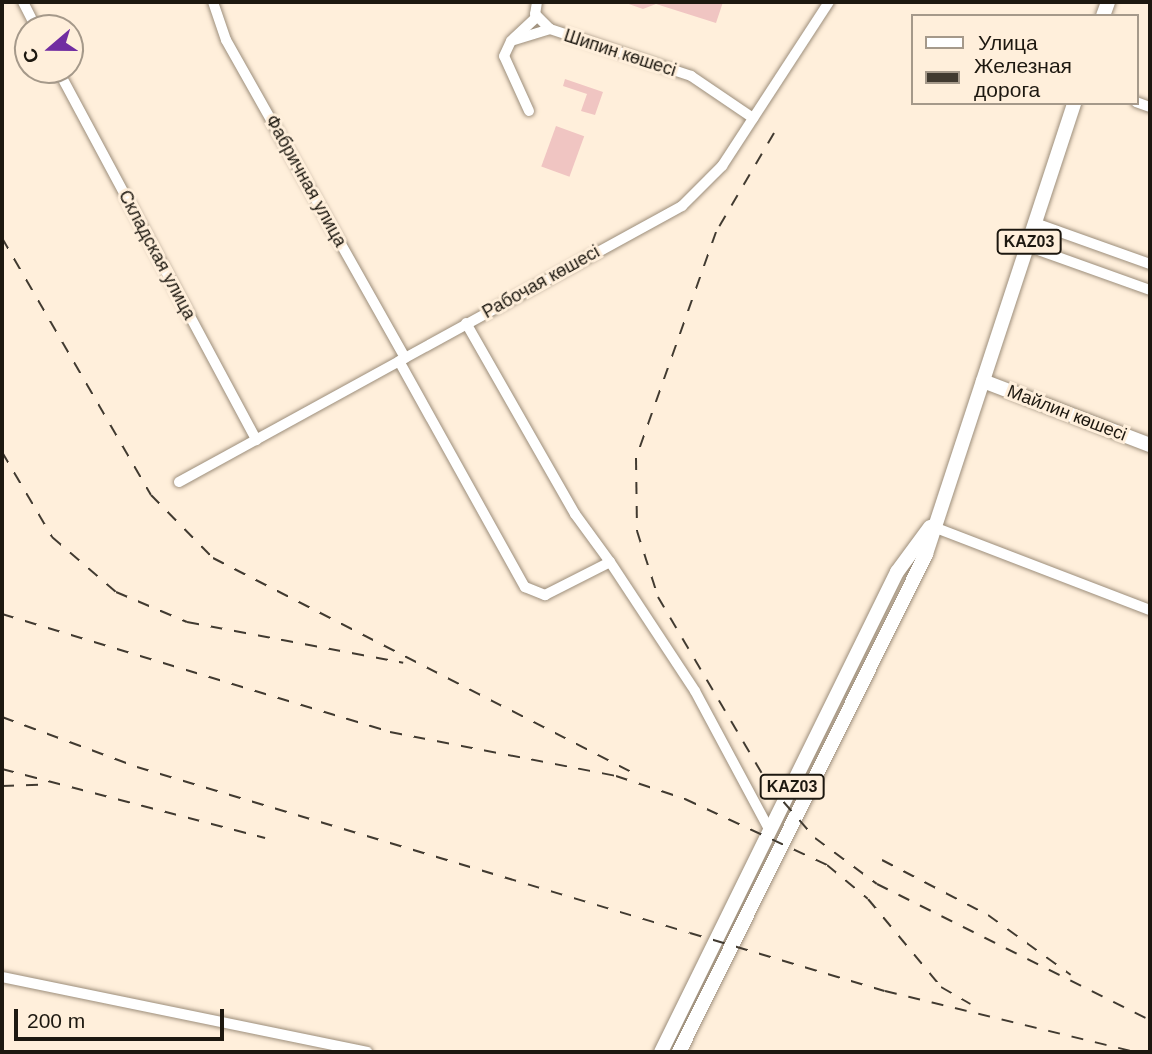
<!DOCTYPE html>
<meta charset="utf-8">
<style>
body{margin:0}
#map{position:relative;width:1152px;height:1054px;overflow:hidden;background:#ffefdb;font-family:Helvetica,sans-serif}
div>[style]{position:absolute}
.green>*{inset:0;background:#f0c5c2;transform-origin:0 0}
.roads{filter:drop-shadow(0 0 2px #9d8e7b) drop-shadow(0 0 2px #9d8e7b)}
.minor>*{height:10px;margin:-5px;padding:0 5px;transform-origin:5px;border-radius:5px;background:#fff}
.major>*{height:14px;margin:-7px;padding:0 7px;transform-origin:7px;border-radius:7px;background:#fff}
.rail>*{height:2px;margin-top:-1px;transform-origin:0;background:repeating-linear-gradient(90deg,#413a30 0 12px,transparent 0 24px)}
span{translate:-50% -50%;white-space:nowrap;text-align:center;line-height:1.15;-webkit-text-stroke:6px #ffefdb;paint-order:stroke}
.shield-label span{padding:2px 5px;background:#ffefdb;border:2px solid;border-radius:5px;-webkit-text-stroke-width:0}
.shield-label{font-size:16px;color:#1d1810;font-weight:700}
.street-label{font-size:18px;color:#1d1810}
.frame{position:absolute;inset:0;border:4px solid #1d1810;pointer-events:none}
.legend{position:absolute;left:911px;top:14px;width:228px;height:91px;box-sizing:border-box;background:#ffefdb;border:2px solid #a5998a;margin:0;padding:9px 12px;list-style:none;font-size:21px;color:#1d1810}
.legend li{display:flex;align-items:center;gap:14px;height:35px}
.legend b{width:35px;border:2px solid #a5998a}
.north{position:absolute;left:14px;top:14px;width:70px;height:70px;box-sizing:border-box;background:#ffefdb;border:2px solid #a5998a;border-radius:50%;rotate:250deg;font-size:19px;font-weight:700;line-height:28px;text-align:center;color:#1d1810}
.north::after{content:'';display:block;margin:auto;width:24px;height:32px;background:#712da1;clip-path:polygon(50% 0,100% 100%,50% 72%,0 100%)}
.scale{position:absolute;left:14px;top:1009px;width:210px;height:32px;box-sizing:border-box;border:4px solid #1d1810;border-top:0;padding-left:9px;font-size:21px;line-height:24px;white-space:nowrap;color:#1d1810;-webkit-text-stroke:5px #ffefdb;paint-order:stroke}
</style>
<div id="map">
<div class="green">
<div style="clip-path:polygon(623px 2px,723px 2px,716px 23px,656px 4px,643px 9px)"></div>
<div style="clip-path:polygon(565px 79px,603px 92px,595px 115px,581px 111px,587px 94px,563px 86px)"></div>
<div style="left:556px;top:126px;width:30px;height:43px;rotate:20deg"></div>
</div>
<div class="roads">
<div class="minor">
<div style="left:23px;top:2px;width:29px;rotate:63deg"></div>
<div style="left:213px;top:2px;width:40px;rotate:71.1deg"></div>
<div style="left:226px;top:40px;width:365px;rotate:60.6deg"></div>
<div style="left:537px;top:2px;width:12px;rotate:99deg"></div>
<div style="left:535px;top:14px;width:21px;rotate:45deg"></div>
<div style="left:550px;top:29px;width:149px;rotate:18.4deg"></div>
<div style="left:691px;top:76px;width:75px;rotate:34.1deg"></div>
<div style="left:513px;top:39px;width:33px;rotate:-43deg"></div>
<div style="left:58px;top:70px;width:420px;rotate:61.8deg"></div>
<div style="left:1136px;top:102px;width:15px;rotate:20deg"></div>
<div style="left:529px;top:111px;width:60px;rotate:-114.4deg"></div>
<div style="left:504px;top:56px;width:17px;rotate:-65deg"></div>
<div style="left:511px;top:41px;width:41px;rotate:-17.1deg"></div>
<div style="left:1035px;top:223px;width:122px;rotate:19.6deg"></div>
<div style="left:1027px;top:246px;width:131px;rotate:19.7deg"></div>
<div style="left:466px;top:323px;width:220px;rotate:60.3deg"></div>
<div style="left:575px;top:514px;width:59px;rotate:53.9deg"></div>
<div style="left:399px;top:361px;width:259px;rotate:60.9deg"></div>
<div style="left:525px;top:587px;width:22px;rotate:22deg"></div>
<div style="left:545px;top:595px;width:73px;rotate:-26.9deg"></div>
<div style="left:610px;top:562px;width:154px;rotate:56.6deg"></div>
<div style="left:695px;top:691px;width:159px;rotate:61.8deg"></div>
<div style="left:179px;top:482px;width:574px;rotate:-28.75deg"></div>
<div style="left:682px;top:206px;width:57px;rotate:-45deg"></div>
<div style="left:722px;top:166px;width:196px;rotate:-56.9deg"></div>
<div style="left:931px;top:526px;width:235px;rotate:21deg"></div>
<div style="left:2px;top:977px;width:373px;rotate:11.6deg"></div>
</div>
<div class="major">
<div style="left:1103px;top:16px;width:15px;rotate:-70deg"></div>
<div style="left:983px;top:381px;width:179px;rotate:21deg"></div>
<div style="left:661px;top:1052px;width:535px;rotate:-63.82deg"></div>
<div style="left:897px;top:572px;width:56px;rotate:-53.7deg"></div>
<div style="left:679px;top:1052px;width:556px;rotate:-63.62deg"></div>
<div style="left:926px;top:554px;width:475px;rotate:-71.8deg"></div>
</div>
</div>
<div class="rail">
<div style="left:774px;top:133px;width:115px;rotate:120.4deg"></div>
<div style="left:716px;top:232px;width:240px;rotate:109.5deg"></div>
<div style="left:636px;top:458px;width:73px;rotate:89.2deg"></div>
<div style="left:637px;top:531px;width:69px;rotate:72.3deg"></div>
<div style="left:658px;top:597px;width:217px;rotate:59.5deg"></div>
<div style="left:768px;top:784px;width:72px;rotate:49deg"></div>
<div style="left:815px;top:838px;width:77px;rotate:36.6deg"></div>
<div style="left:877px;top:884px;width:305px;rotate:26.5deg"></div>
<div style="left:2px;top:238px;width:297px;rotate:59.9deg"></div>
<div style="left:151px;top:495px;width:88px;rotate:45.5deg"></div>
<div style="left:213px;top:558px;width:474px;rotate:27.1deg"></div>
<div style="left:2px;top:452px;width:99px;rotate:59.5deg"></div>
<div style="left:52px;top:537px;width:84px;rotate:40.7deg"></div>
<div style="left:116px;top:592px;width:77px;rotate:22.9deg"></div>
<div style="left:187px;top:622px;width:220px;rotate:10.7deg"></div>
<div style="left:2px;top:614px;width:406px;rotate:16.9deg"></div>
<div style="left:390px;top:732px;width:230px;rotate:11deg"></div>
<div style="left:616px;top:776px;width:73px;rotate:18.4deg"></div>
<div style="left:685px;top:799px;width:157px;rotate:24.9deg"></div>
<div style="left:827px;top:865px;width:53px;rotate:39.7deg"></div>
<div style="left:868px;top:899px;width:114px;rotate:50.3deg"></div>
<div style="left:941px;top:987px;width:34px;rotate:30deg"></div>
<div style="left:2px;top:717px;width:144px;rotate:20.3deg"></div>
<div style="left:137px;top:767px;width:577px;rotate:16.71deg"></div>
<div style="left:690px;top:933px;width:203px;rotate:16.6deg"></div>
<div style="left:885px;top:991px;width:257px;rotate:13.7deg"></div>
<div style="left:2px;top:769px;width:272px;rotate:14.7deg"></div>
<div style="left:2px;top:786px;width:37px;rotate:-2deg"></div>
<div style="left:882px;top:860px;width:119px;rotate:27.4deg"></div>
<div style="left:988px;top:915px;width:102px;rotate:35.9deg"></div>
</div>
<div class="shield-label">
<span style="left:1029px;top:242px">KАZ03</span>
<span style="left:792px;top:787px">KАZ03</span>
</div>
<div class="street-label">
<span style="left:620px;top:53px;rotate:18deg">Шипин көшесі</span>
<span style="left:306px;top:181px;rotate:61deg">Фабричная улица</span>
<span style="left:157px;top:255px;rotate:62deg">Складская улица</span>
<span style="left:541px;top:282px;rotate:-29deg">Рабочая көшесі</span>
<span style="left:1067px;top:413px;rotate:21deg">Майлин көшесі</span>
</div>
<div class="frame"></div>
<ul class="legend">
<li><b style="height:9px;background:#fff"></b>Улица</li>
<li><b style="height:9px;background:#413a30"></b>Железная дорога</li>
</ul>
<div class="north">С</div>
<div class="scale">200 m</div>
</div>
